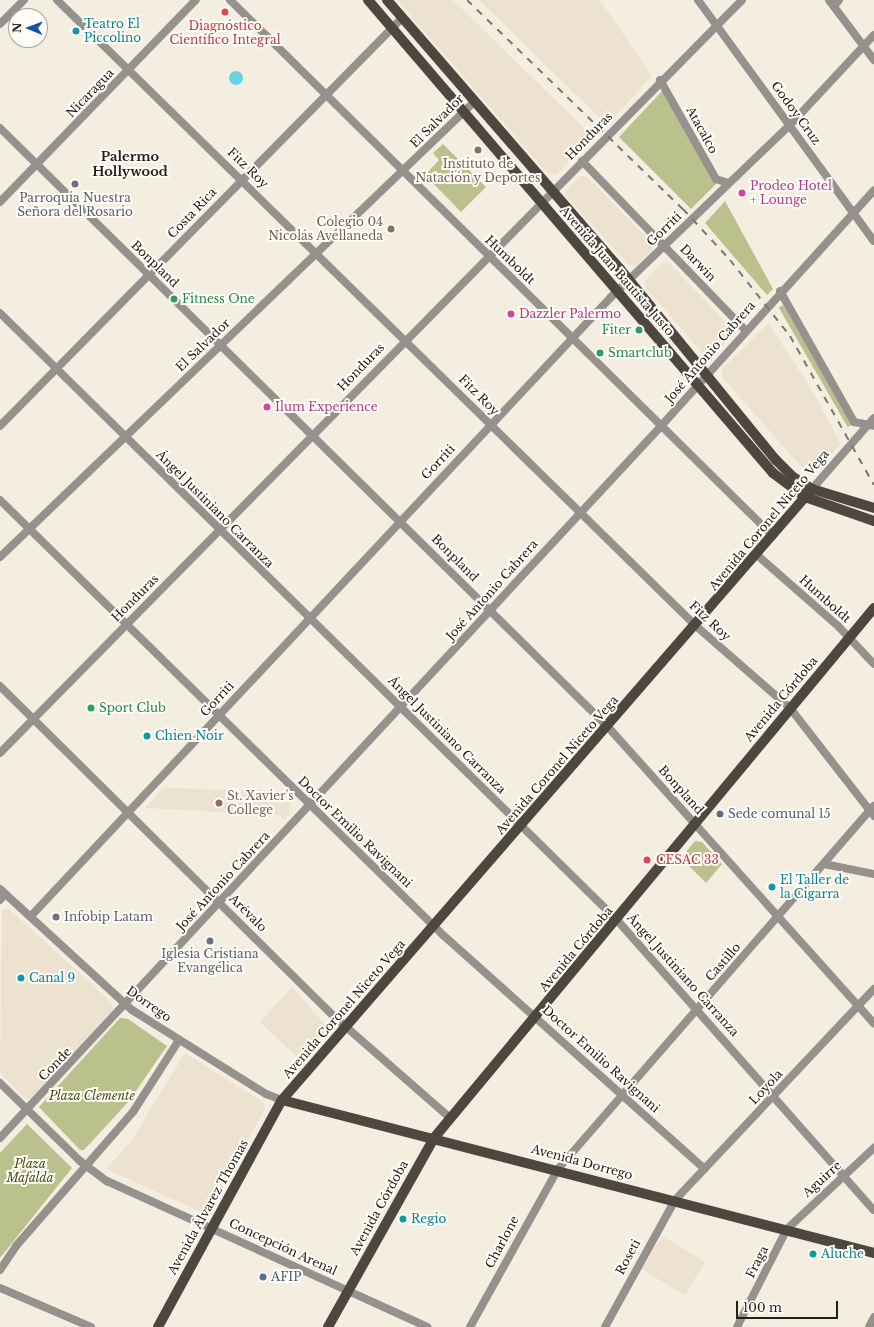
<!DOCTYPE html>
<meta charset="utf-8">
<style>
body{margin:0}
#map{position:relative;width:874px;height:1327px;overflow:hidden;background:#f4eee1;font-family:"Libre Baskerville",serif}
div>[style]{position:absolute}
.built>*{inset:0;background:#ede2cf;transform-origin:0 0}
.green>*{inset:0;background:#bac18d;transform-origin:0 0}
.water>*{inset:0;background:#65d3e2}
.round{border-radius:50%}
.minor>*{height:8px;margin:-4px;padding:0 4px;transform-origin:4px;border-radius:4px;background:#95918d}
.major>*{height:10px;margin:-5px;padding:0 5px;transform-origin:5px;border-radius:5px;background:#4d473f}
.rail>*{height:2px;margin-top:-1px;transform-origin:0;background:repeating-linear-gradient(90deg,#7b776f 0 7px,transparent 0 14px)}
.dots>*{width:11px;height:11px;translate:-50% -50%;box-sizing:border-box;border:2px solid #fefcf6;border-radius:50%}
span{translate:-50% -50%;white-space:nowrap;text-align:center;line-height:1.15;-webkit-text-stroke:4px #fefcf6;paint-order:stroke}
.culture-label{font-size:12px;color:#0d838f}
.left{translate:0 -50%;text-align:left}
.health-label{font-size:12px;color:#be3a42}
.street-label{font-size:12px;color:#23201c}
.education-label{font-size:12px;color:#785e54}
.right{translate:-100% -50%;text-align:right}
.hotel-label{font-size:12px;color:#b23c85}
.worship-label{font-size:12px;color:#5b616d}
.leisure-label{font-size:12px;color:#27864d}
.service-label{font-size:12px;color:#4e5e75}
.park-label{font-size:12px;color:#484d12;font-style:italic}
.neighbourhood-label{font-size:13px;color:#23201c;font-weight:700}
.north{position:absolute;left:8px;top:8px;width:40px;height:40px;box-sizing:border-box;background:#fefcf6;border:1px solid #a6a49f;border-radius:50%;rotate:271deg;font-size:11px;font-weight:700;line-height:16px;text-align:center;color:#23201c}
.north::after{content:'';display:block;margin:auto;width:14px;height:18px;background:#0c55a5;clip-path:polygon(50% 0,100% 100%,50% 72%,0 100%)}
.scale{position:absolute;left:736px;top:1301px;width:102px;height:18px;box-sizing:border-box;border:2px solid #23201c;border-top:0;padding-left:5px;font-size:12px;line-height:14px;white-space:nowrap;color:#23201c;-webkit-text-stroke:3px #fefcf6;paint-order:stroke}
</style>
<div id="map">
<div class="built">
<div style="clip-path:polygon(397px 0,453px 0,593px 137px,556px 175px,548px 174px)"></div>
<div style="clip-path:polygon(479px 0,600px 0,652px 76px,607px 125px)"></div>
<div style="clip-path:polygon(579px 176px,586px 176px,652px 243px,653px 250px,636px 266px,629px 265px,564px 194px)"></div>
<div style="clip-path:polygon(662px 263px,669px 263px,732px 329px,732px 336px,712px 356px,705px 356px,645px 287px,645px 281px)"></div>
<div style="clip-path:polygon(768px 323px,812px 390px,841px 444px,813px 473px,805px 471px,722px 377px,722px 369px)"></div>
<div style="clip-path:polygon(163px 788px,283px 791px,290px 798px,289px 815px,284px 820px,280px 815px,145px 808px)"></div>
<div style="clip-path:polygon(2px 909px,9px 909px,112px 1003px,113px 1009px,30px 1099px,25px 1099px,0 1072px)"></div>
<div style="clip-path:polygon(292px 987px,328px 1028px,300px 1060px,260px 1022px)"></div>
<div style="clip-path:polygon(185px 1053px,263px 1102px,265px 1109px,208px 1212px,203px 1213px,106px 1169px,131px 1141px)"></div>
<div style="left:662px;top:1236px;width:50px;height:39px;rotate:31deg"></div>
</div>
<div class="green">
<div style="clip-path:polygon(662px 91px,716px 184px,691px 209px,619px 137px)"></div>
<div style="clip-path:polygon(443px 144px,486px 187px,461px 212px,425px 175px,439px 160px,433px 153px)"></div>
<div style="clip-path:polygon(725px 201px,773px 289px,767px 295px,705px 223px)"></div>
<div style="left:783px;top:305px;width:138px;height:5px;rotate:60deg"></div>
<div style="clip-path:polygon(695px 841px,702px 842px,722px 864px,706px 883px,681px 858px)"></div>
<div style="clip-path:polygon(120px 1018px,128px 1019px,167px 1046px,129px 1101px,84px 1150px,80px 1150px,39px 1107px)"></div>
<div style="clip-path:polygon(27px 1124px,72px 1168px,0 1258px,0 1153px)"></div>
</div>
<div class="water">
<div class="round" style="left:229px;top:71px;width:14px;height:14px"></div>
</div>
<div class="minor">
<div style="left:57px;top:0;width:895px;rotate:44.41deg"></div>
<div style="left:696px;top:626px;width:125px;rotate:41.1deg"></div>
<div style="left:790px;top:708px;width:137px;rotate:52.1deg"></div>
<div style="left:230px;top:0;width:763px;rotate:44.63deg"></div>
<div style="left:698px;top:0;width:298px;rotate:53.9deg"></div>
<div style="left:829px;top:0;width:75px;rotate:53.1deg"></div>
<div style="left:834px;top:6px;width:8px;rotate:-50deg"></div>
<div style="left:0;top:24px;width:34px;rotate:-45deg"></div>
<div style="left:660px;top:80px;width:114px;rotate:60.5deg"></div>
<div style="left:716px;top:179px;width:13px;rotate:18deg"></div>
<div style="left:0;top:128px;width:854px;rotate:44.57deg"></div>
<div style="left:608px;top:727px;width:398px;rotate:48.1deg"></div>
<div style="left:582px;top:161px;width:235px;rotate:46deg"></div>
<div style="left:0;top:202px;width:281px;rotate:-45.9deg"></div>
<div style="left:780px;top:291px;width:150px;rotate:60.5deg"></div>
<div style="left:854px;top:422px;width:20px;rotate:11deg"></div>
<div style="left:0;top:313px;width:866px;rotate:44.53deg"></div>
<div style="left:617px;top:920px;width:387px;rotate:48.5deg"></div>
<div style="left:0;top:426px;width:573px;rotate:-45.42deg"></div>
<div style="left:812px;top:489px;width:94px;rotate:-48.9deg"></div>
<div style="left:0;top:500px;width:621px;rotate:44.48deg"></div>
<div style="left:443px;top:935px;width:351px;rotate:41.8deg"></div>
<div style="left:757px;top:555px;width:108px;rotate:41.2deg"></div>
<div style="left:838px;top:626px;width:52px;rotate:46.5deg"></div>
<div style="left:0;top:557px;width:658px;rotate:-43.83deg"></div>
<div style="left:0;top:686px;width:474px;rotate:44.7deg"></div>
<div style="left:337px;top:1019px;width:150px;rotate:41.2deg"></div>
<div style="left:0;top:753px;width:1057px;rotate:-45.42deg"></div>
<div style="left:824px;top:864px;width:51px;rotate:11.3deg"></div>
<div style="left:0;top:889px;width:179px;rotate:42.5deg"></div>
<div style="left:132px;top:1010px;width:158px;rotate:32.1deg"></div>
<div style="left:266px;top:1094px;width:17px;rotate:21deg"></div>
<div style="left:0;top:900px;width:8px;rotate:-50deg"></div>
<div style="left:31px;top:916px;width:848px;rotate:-46.86deg"></div>
<div style="left:611px;top:297px;width:248px;rotate:-43.9deg"></div>
<div style="left:790px;top:125px;width:123px;rotate:-47deg"></div>
<div style="left:0;top:1083px;width:112px;rotate:44.3deg"></div>
<div style="left:80px;top:1161px;width:34px;rotate:37deg"></div>
<div style="left:107px;top:1181px;width:352px;rotate:24.5deg"></div>
<div style="left:0;top:1138px;width:973px;rotate:-47.12deg"></div>
<div style="left:662px;top:425px;width:316px;rotate:-47.9deg"></div>
<div style="left:0;top:1270px;width:29px;rotate:-56deg"></div>
<div style="left:16px;top:1246px;width:178px;rotate:-48.9deg"></div>
<div style="left:133px;top:1112px;width:85px;rotate:-57.4deg"></div>
<div style="left:0;top:1288px;width:99px;rotate:23.2deg"></div>
<div style="left:470px;top:1327px;width:181px;rotate:-60.9deg"></div>
<div style="left:558px;top:1169px;width:481px;rotate:-49deg"></div>
<div style="left:605px;top:1327px;width:145px;rotate:-61.1deg"></div>
<div style="left:675px;top:1200px;width:290px;rotate:-46.7deg"></div>
<div style="left:737px;top:1327px;width:110px;rotate:-63deg"></div>
<div style="left:787px;top:1229px;width:119px;rotate:-43deg"></div>
<div style="left:869px;top:1327px;width:11px;rotate:-63deg"></div>
</div>
<div class="major">
<div style="left:368px;top:0;width:623px;rotate:49.43deg"></div>
<div style="left:773px;top:473px;width:40px;rotate:37deg"></div>
<div style="left:805px;top:497px;width:73px;rotate:19.2deg"></div>
<div style="left:387px;top:0;width:356px;rotate:49.1deg"></div>
<div style="left:620px;top:269px;width:247px;rotate:50.8deg"></div>
<div style="left:776px;top:460px;width:24px;rotate:45deg"></div>
<div style="left:793px;top:477px;width:22px;rotate:32deg"></div>
<div style="left:812px;top:489px;width:65px;rotate:17deg"></div>
<div style="left:282px;top:1100px;width:611px;rotate:14.49deg"></div>
<div style="left:158px;top:1327px;width:259px;rotate:-61.4deg"></div>
<div style="left:282px;top:1100px;width:809px;rotate:-49.06deg"></div>
<div style="left:328px;top:1327px;width:217px;rotate:-60.7deg"></div>
<div style="left:434px;top:1138px;width:689px;rotate:-50.3deg"></div>
</div>
<div class="rail">
<div style="left:467px;top:0;width:301px;rotate:44.1deg"></div>
<div style="left:683px;top:209px;width:69px;rotate:47.3deg"></div>
<div style="left:730px;top:260px;width:97px;rotate:51.7deg"></div>
<div style="left:790px;top:336px;width:171px;rotate:60.6deg"></div>
</div>
<div class="dots">
<div style="left:225px;top:12px;background:#e0444e"></div>
<div style="left:76px;top:31px;background:#0f9aa8"></div>
<div style="left:478px;top:150px;background:#8d6e63"></div>
<div style="left:75px;top:184px;background:#6b7280"></div>
<div style="left:742px;top:193px;background:#d1479c"></div>
<div style="left:391px;top:229px;background:#8d6e63"></div>
<div style="left:174px;top:299px;background:#2e9e5b"></div>
<div style="left:511px;top:314px;background:#d1479c"></div>
<div style="left:639px;top:330px;background:#2e9e5b"></div>
<div style="left:600px;top:353px;background:#2e9e5b"></div>
<div style="left:267px;top:407px;background:#d1479c"></div>
<div style="left:91px;top:708px;background:#2e9e5b"></div>
<div style="left:147px;top:736px;background:#0f9aa8"></div>
<div style="left:219px;top:803px;background:#8d6e63"></div>
<div style="left:720px;top:814px;background:#5c6f8a"></div>
<div style="left:647px;top:860px;background:#e0444e"></div>
<div style="left:772px;top:887px;background:#0f9aa8"></div>
<div style="left:56px;top:917px;background:#6b7280"></div>
<div style="left:210px;top:941px;background:#6b7280"></div>
<div style="left:21px;top:978px;background:#0f9aa8"></div>
<div style="left:403px;top:1219px;background:#0f9aa8"></div>
<div style="left:813px;top:1254px;background:#0f9aa8"></div>
<div style="left:263px;top:1277px;background:#5c6f8a"></div>
</div>
<div class="culture-label">
<span class="left" style="left:84px;top:31px">Teatro El<br>Piccolino</span>
<span class="left" style="left:155px;top:736px">Chien Noir</span>
<span class="left" style="left:780px;top:887px">El Taller de<br>la Cigarra</span>
<span class="left" style="left:29px;top:978px">Canal 9</span>
<span class="left" style="left:411px;top:1219px">Regio</span>
<span class="left" style="left:821px;top:1254px">Aluche</span>
</div>
<div class="health-label">
<span style="left:225px;top:33px">Diagnóstico<br>Científico Integral</span>
<span class="left" style="left:656px;top:860px">CESAC 33</span>
</div>
<div class="street-label">
<span style="left:90px;top:93px;rotate:-46deg">Nicaragua</span>
<span style="left:796px;top:113px;rotate:54deg">Godoy Cruz</span>
<span style="left:437px;top:121px;rotate:-45deg">El Salvador</span>
<span style="left:702px;top:130px;rotate:61deg">Atacalco</span>
<span style="left:589px;top:136px;rotate:-46deg">Honduras</span>
<span style="left:248px;top:168px;rotate:44deg">Fitz Roy</span>
<span style="left:192px;top:213px;rotate:-46deg">Costa Rica</span>
<span style="left:664px;top:229px;rotate:-44deg">Gorriti</span>
<span style="left:510px;top:260px;rotate:44deg">Humboldt</span>
<span style="left:698px;top:263px;rotate:46deg">Darwin</span>
<span style="left:155px;top:264px;rotate:44deg">Bonpland</span>
<span style="left:617px;top:271px;rotate:49deg">Avenida Juan Bautista Justo</span>
<span style="left:203px;top:345px;rotate:-44deg">El Salvador</span>
<span style="left:710px;top:352px;rotate:-49deg">José Antonio Cabrera</span>
<span style="left:361px;top:367px;rotate:-46deg">Honduras</span>
<span style="left:479px;top:395px;rotate:45deg">Fitz Roy</span>
<span style="left:438px;top:462px;rotate:-47deg">Gorriti</span>
<span style="left:215px;top:509px;rotate:45deg">Ángel Justiniano Carranza</span>
<span style="left:769px;top:520px;rotate:-50deg">Avenida Coronel Niceto Vega</span>
<span style="left:455px;top:558px;rotate:45deg">Bonpland</span>
<span style="left:492px;top:590px;rotate:-48deg">José Antonio Cabrera</span>
<span style="left:135px;top:598px;rotate:-45deg">Honduras</span>
<span style="left:825px;top:599px;rotate:42deg">Humboldt</span>
<span style="left:710px;top:621px;rotate:43deg">Fitz Roy</span>
<span style="left:217px;top:699px;rotate:-47deg">Gorriti</span>
<span style="left:781px;top:699px;rotate:-50deg">Avenida Córdoba</span>
<span style="left:447px;top:735px;rotate:45deg">Ángel Justiniano Carranza</span>
<span style="left:557px;top:765px;rotate:-49deg">Avenida Coronel Niceto Vega</span>
<span style="left:681px;top:790px;rotate:48deg">Bonpland</span>
<span style="left:355px;top:832px;rotate:44deg">Doctor Emilio Ravignani</span>
<span style="left:223px;top:881px;rotate:-47deg">José Antonio Cabrera</span>
<span style="left:248px;top:913px;rotate:45deg">Arévalo</span>
<span style="left:576px;top:949px;rotate:-50deg">Avenida Córdoba</span>
<span style="left:723px;top:962px;rotate:-49deg">Castillo</span>
<span style="left:683px;top:975px;rotate:48deg">Ángel Justiniano Carranza</span>
<span style="left:149px;top:1004px;rotate:35deg">Dorrego</span>
<span style="left:344px;top:1009px;rotate:-49deg">Avenida Coronel Niceto Vega</span>
<span style="left:601px;top:1059px;rotate:42deg">Doctor Emilio Ravignani</span>
<span style="left:55px;top:1064px;rotate:-46deg">Conde</span>
<span style="left:766px;top:1087px;rotate:-47deg">Loyola</span>
<span style="left:582px;top:1162px;rotate:15deg">Avenida Dorrego</span>
<span style="left:822px;top:1179px;rotate:-42deg">Aguirre</span>
<span style="left:208px;top:1207px;rotate:-61deg">Avenida Álvarez Thomas</span>
<span style="left:379px;top:1208px;rotate:-61deg">Avenida Córdoba</span>
<span style="left:502px;top:1242px;rotate:-62deg">Charlone</span>
<span style="left:283px;top:1247px;rotate:25deg">Concepción Arenal</span>
<span style="left:628px;top:1257px;rotate:-62deg">Roseti</span>
<span style="left:757px;top:1262px;rotate:-63deg">Fraga</span>
</div>
<div class="education-label">
<span style="left:478px;top:171px">Instituto de<br>Natación y Deportes</span>
<span class="right" style="left:383px;top:229px">Colegio 04<br>Nicolás Avellaneda</span>
<span class="left" style="left:227px;top:803px">St. Xavier's<br>College</span>
</div>
<div class="hotel-label">
<span class="left" style="left:750px;top:193px">Prodeo Hotel<br>+ Lounge</span>
<span class="left" style="left:519px;top:314px">Dazzler Palermo</span>
<span class="left" style="left:275px;top:407px">Ilum Experience</span>
</div>
<div class="worship-label">
<span style="left:75px;top:205px">Parroquia Nuestra<br>Señora del Rosario</span>
<span class="left" style="left:64px;top:917px">Infobip Latam</span>
<span style="left:210px;top:961px">Iglesia Cristiana<br>Evangélica</span>
</div>
<div class="leisure-label">
<span class="left" style="left:182px;top:299px">Fitness One</span>
<span class="right" style="left:631px;top:330px">Fiter</span>
<span class="left" style="left:608px;top:353px">Smartclub</span>
<span class="left" style="left:99px;top:708px">Sport Club</span>
</div>
<div class="service-label">
<span class="left" style="left:728px;top:814px">Sede comunal 15</span>
<span class="left" style="left:271px;top:1277px">AFIP</span>
</div>
<div class="park-label">
<span style="left:92px;top:1096px">Plaza Clemente</span>
<span style="left:30px;top:1171px">Plaza<br>Mafalda</span>
</div>
<div class="neighbourhood-label">
<span style="left:130px;top:165px">Palermo<br>Hollywood</span>
</div>
<div class="north">N</div>
<div class="scale">100 m</div>
</div>
